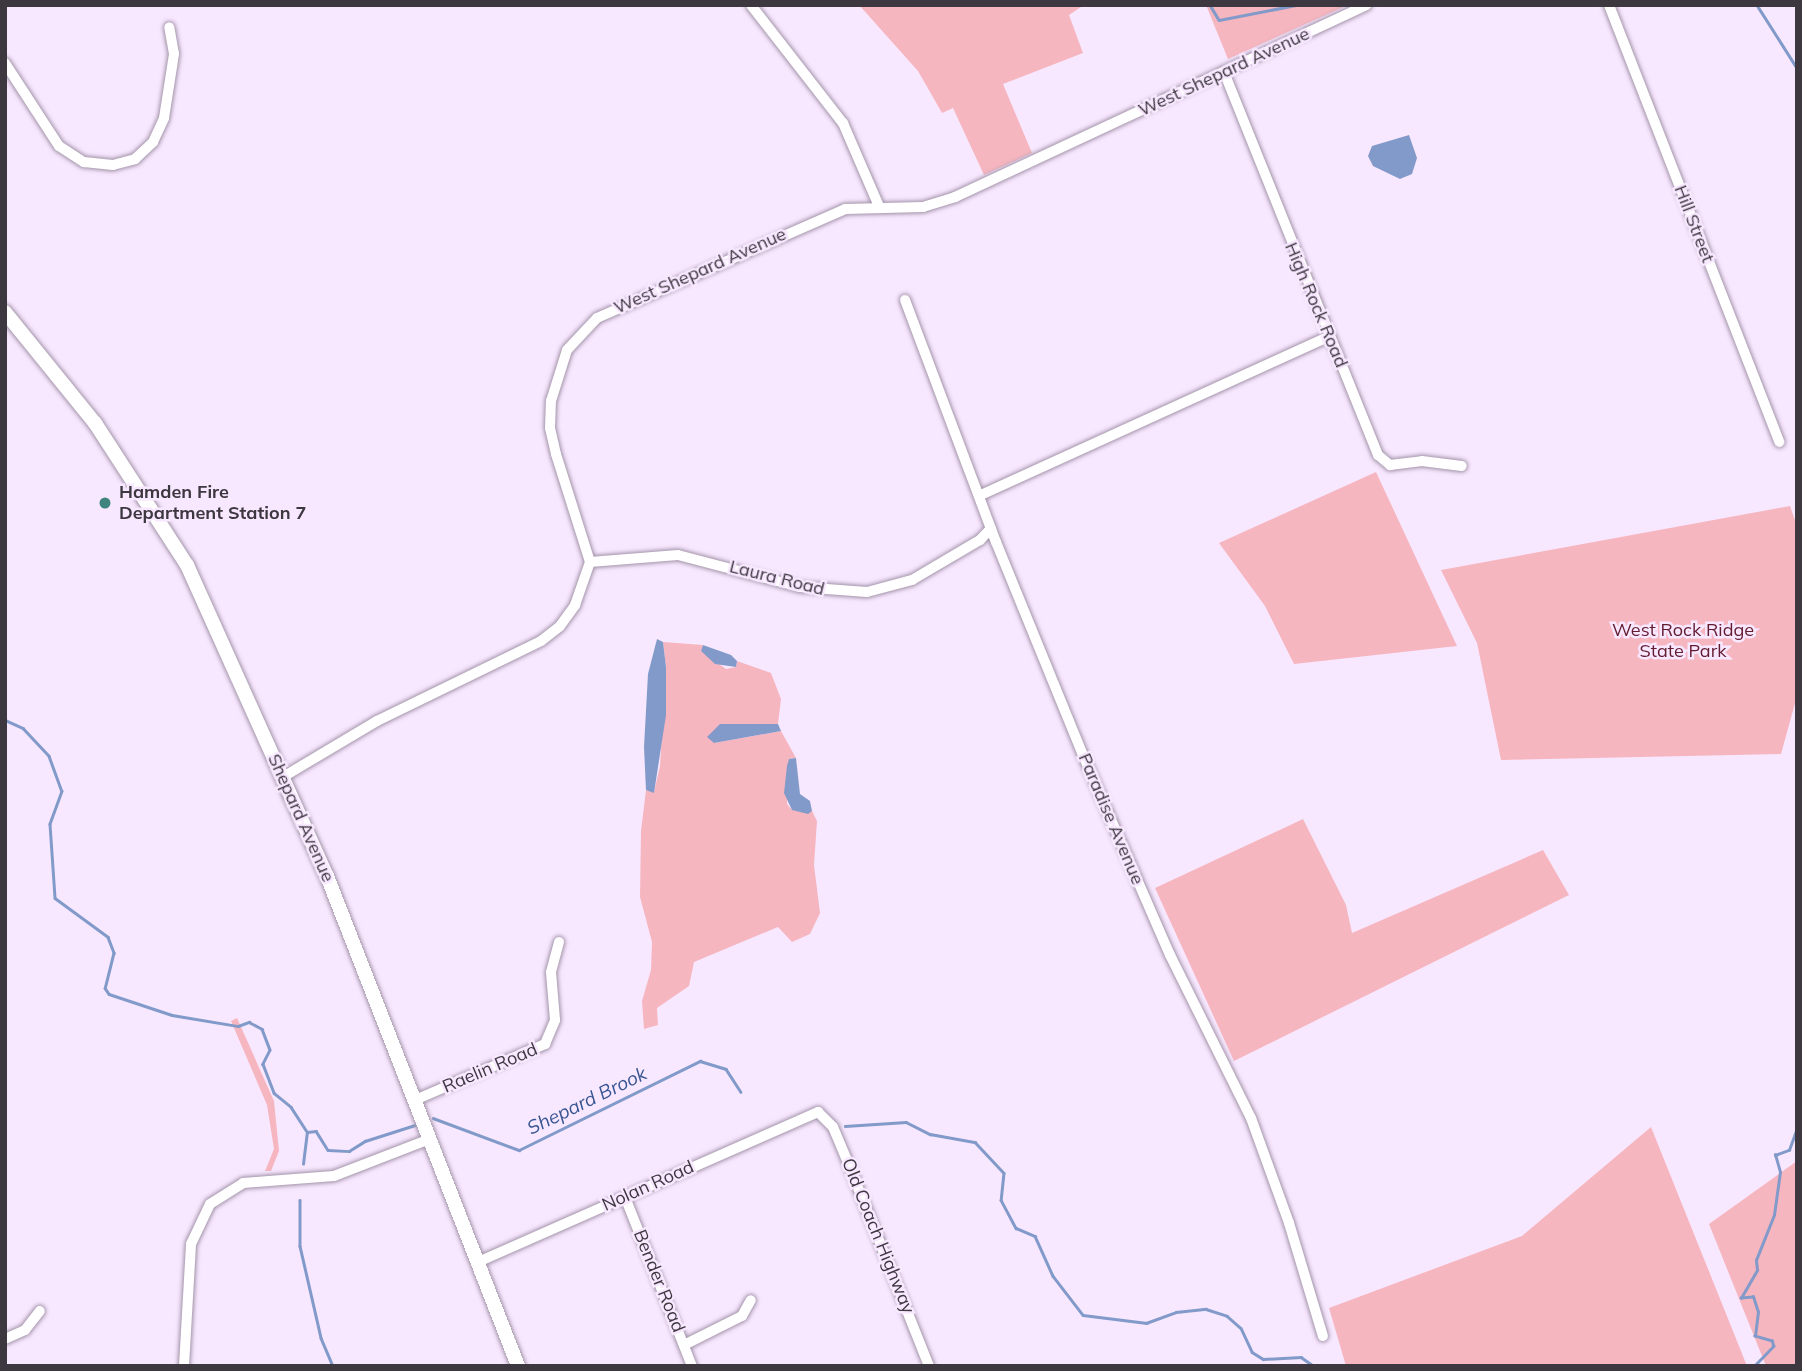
<!DOCTYPE html>
<style>
body{margin:0}
#map{position:relative;width:1802px;height:1371px;overflow:hidden;background:#f8e8ff;font-family:Mulish,sans-serif}
div>[style]{position:absolute}
.green>*{inset:0;background:#f6b6c0}
.water>*{inset:0;background:#829ac9}
.stream>*{height:2.5px;margin:-1.25px;padding:0 1.25px;transform-origin:1.25px;border-radius:1.25px;background:#829ac9}
.roads{filter:drop-shadow(0 0 2px #a495ab) drop-shadow(0 0 2px #a495ab)}
.minor>*{height:10px;margin:-5px;padding:0 5px;transform-origin:5px;border-radius:5px;background:#fff}
.major>*{height:14px;margin:-7px;padding:0 7px;transform-origin:7px;border-radius:7px;background:#fff}
.dots>*{width:19px;height:19px;translate:-50% -50%;box-sizing:border-box;border:4px solid #f8e8ff;border-radius:50%}
span{translate:-50% -50%;white-space:nowrap;text-align:center;line-height:1.15;-webkit-text-stroke:5px #f8e8ff;paint-order:stroke}
.street-label{font-size:18px;color:#3d3740}
.poi-label{font-size:18px;color:#3d3740;font-weight:700}
.left{translate:0 -50%;text-align:left}
.park-label{font-size:18px;color:#631b2f}
.water-label{font-size:19px;color:#395692;font-style:italic}
.frame{position:absolute;inset:0;border:7px solid #3d3740;pointer-events:none}
</style>
<div id="map">
<div class="green">
<div style="clip-path:polygon(859px 5px,1084px 5px,1069px 15px,1083px 53px,1003px 84px,1032px 153px,984px 175px,953px 108px,942px 113px,918px 71px)"></div>
<div style="clip-path:polygon(1206px 5px,1348px 5px,1228px 59px)"></div>
<div style="clip-path:polygon(1376px 472px,1457px 646px,1294px 664px,1265px 606px,1219px 543px)"></div>
<div style="clip-path:polygon(1790px 506px,1797px 526px,1797px 696px,1781px 754px,1501px 760px,1477px 643px,1441px 570px)"></div>
<div style="clip-path:polygon(663px 642px,703px 645px,701px 651px,726px 669px,736px 667px,737px 661px,771px 673px,781px 699px,778px 724px,720px 724px,714px 743px,781px 731px,796px 758px,789px 759px,787px 804px,792px 810px,812px 811px,817px 821px,814px 865px,820px 913px,810px 934px,792px 942px,778px 927px,694px 962px,689px 986px,657px 1008px,658px 1025px,644px 1029px,642px 1001px,651px 970px,652px 942px,640px 897px,641px 831px,646px 790px,654px 792px,660px 766px,666px 667px)"></div>
<div style="clip-path:polygon(1303px 819px,1346px 905px,1352px 933px,1543px 850px,1569px 895px,1234px 1061px,1155px 888px)"></div>
<div style="clip-path:polygon(237px 1018px,274px 1101px,279px 1151px,271px 1171px,265px 1171px,274px 1149px,267px 1105px,231px 1021px)"></div>
<div style="clip-path:polygon(1651px 1127px,1747px 1366px,1346px 1366px,1329px 1308px,1522px 1236px)"></div>
<div style="clip-path:polygon(1797px 1161px,1797px 1366px,1766px 1366px,1709px 1224px)"></div>
</div>
<div class="water">
<div style="clip-path:polygon(1409px 135px,1417px 158px,1412px 174px,1400px 179px,1373px 166px,1368px 156px,1372px 146px)"></div>
<div style="clip-path:polygon(657px 639px,663px 642px,666px 667px,666px 715px,654px 793px,646px 790px,644px 747px,648px 674px)"></div>
<div style="clip-path:polygon(703px 645px,731px 655px,737px 661px,736px 667px,715px 664px,701px 651px)"></div>
<div style="clip-path:polygon(720px 724px,778px 724px,781px 731px,714px 743px,707px 737px)"></div>
<div style="clip-path:polygon(796px 758px,800px 794px,810px 801px,812px 811px,808px 814px,792px 810px,784px 793px,787px 766px,789px 759px)"></div>
</div>
<div class="stream">
<div style="left:1210px;top:5px;width:17px;rotate:59deg"></div>
<div style="left:1219px;top:20px;width:78px;rotate:-11deg"></div>
<div style="left:1757px;top:5px;width:75px;rotate:57.6deg"></div>
<div style="left:5px;top:720px;width:20px;rotate:24deg"></div>
<div style="left:23px;top:728px;width:38px;rotate:47deg"></div>
<div style="left:49px;top:756px;width:37px;rotate:70deg"></div>
<div style="left:62px;top:791px;width:35px;rotate:110deg"></div>
<div style="left:50px;top:824px;width:74px;rotate:86.1deg"></div>
<div style="left:55px;top:898px;width:66px;rotate:36.3deg"></div>
<div style="left:108px;top:937px;width:17px;rotate:69deg"></div>
<div style="left:114px;top:953px;width:36px;rotate:104deg"></div>
<div style="left:105px;top:988px;width:7px;rotate:56deg"></div>
<div style="left:109px;top:994px;width:66px;rotate:18.4deg"></div>
<div style="left:172px;top:1015px;width:67px;rotate:9.5deg"></div>
<div style="left:238px;top:1026px;width:12px;rotate:-20deg"></div>
<div style="left:249px;top:1022px;width:15px;rotate:28deg"></div>
<div style="left:262px;top:1029px;width:22px;rotate:69deg"></div>
<div style="left:270px;top:1050px;width:16px;rotate:117deg"></div>
<div style="left:263px;top:1064px;width:31px;rotate:69deg"></div>
<div style="left:274px;top:1093px;width:22px;rotate:39deg"></div>
<div style="left:291px;top:1107px;width:30px;rotate:57deg"></div>
<div style="left:307px;top:1132px;width:9px;rotate:-6deg"></div>
<div style="left:316px;top:1131px;width:22px;rotate:58deg"></div>
<div style="left:328px;top:1150px;width:21px;rotate:3deg"></div>
<div style="left:349px;top:1151px;width:19px;rotate:-32deg"></div>
<div style="left:365px;top:1141px;width:52px;rotate:-17.7deg"></div>
<div style="left:433px;top:1118px;width:92px;rotate:20.4deg"></div>
<div style="left:519px;top:1150px;width:202px;rotate:-26.2deg"></div>
<div style="left:700px;top:1061px;width:27px;rotate:17deg"></div>
<div style="left:726px;top:1069px;width:27px;rotate:57deg"></div>
<div style="left:845px;top:1126px;width:61px;rotate:-3.8deg"></div>
<div style="left:906px;top:1122px;width:27px;rotate:27deg"></div>
<div style="left:930px;top:1134px;width:46px;rotate:10.1deg"></div>
<div style="left:975px;top:1142px;width:42px;rotate:46.9deg"></div>
<div style="left:1004px;top:1173px;width:27px;rotate:96deg"></div>
<div style="left:1001px;top:1200px;width:32px;rotate:62deg"></div>
<div style="left:1016px;top:1228px;width:21px;rotate:23deg"></div>
<div style="left:1035px;top:1236px;width:44px;rotate:65.8deg"></div>
<div style="left:1053px;top:1276px;width:49px;rotate:52.4deg"></div>
<div style="left:1083px;top:1315px;width:64px;rotate:7.2deg"></div>
<div style="left:1146px;top:1323px;width:32px;rotate:-20deg"></div>
<div style="left:1176px;top:1312px;width:30px;rotate:-6deg"></div>
<div style="left:1206px;top:1309px;width:22px;rotate:18deg"></div>
<div style="left:1227px;top:1316px;width:18px;rotate:41deg"></div>
<div style="left:1241px;top:1328px;width:26px;rotate:65deg"></div>
<div style="left:1252px;top:1352px;width:13px;rotate:32deg"></div>
<div style="left:1263px;top:1359px;width:38px;rotate:-3deg"></div>
<div style="left:1301px;top:1357px;width:16px;rotate:35deg"></div>
<div style="left:303px;top:1164px;width:31px;rotate:-83deg"></div>
<div style="left:300px;top:1200px;width:46px;rotate:90deg"></div>
<div style="left:300px;top:1246px;width:94px;rotate:77.1deg"></div>
<div style="left:321px;top:1338px;width:30px;rotate:67deg"></div>
<div style="left:1754px;top:1366px;width:28px;rotate:-46deg"></div>
<div style="left:1773px;top:1346px;width:5px;rotate:-101deg"></div>
<div style="left:1772px;top:1341px;width:18px;rotate:-164deg"></div>
<div style="left:1755px;top:1336px;width:24px;rotate:-83deg"></div>
<div style="left:1758px;top:1312px;width:16px;rotate:-108deg"></div>
<div style="left:1753px;top:1297px;width:12px;rotate:175deg"></div>
<div style="left:1741px;top:1298px;width:32px;rotate:-60deg"></div>
<div style="left:1757px;top:1270px;width:10px;rotate:-96deg"></div>
<div style="left:1756px;top:1260px;width:48px;rotate:-68.2deg"></div>
<div style="left:1774px;top:1215px;width:43px;rotate:-82.1deg"></div>
<div style="left:1780px;top:1172px;width:18px;rotate:-106deg"></div>
<div style="left:1775px;top:1155px;width:15px;rotate:-20deg"></div>
<div style="left:1789px;top:1150px;width:23px;rotate:-70deg"></div>
</div>
<div class="roads">
<div class="minor">
<div style="left:751px;top:5px;width:150px;rotate:52.1deg"></div>
<div style="left:843px;top:123px;width:90px;rotate:66.6deg"></div>
<div style="left:1609px;top:5px;width:469px;rotate:68.7deg"></div>
<div style="left:5px;top:63px;width:99px;rotate:57deg"></div>
<div style="left:59px;top:146px;width:30px;rotate:33deg"></div>
<div style="left:84px;top:162px;width:29px;rotate:6deg"></div>
<div style="left:113px;top:165px;width:23px;rotate:-15deg"></div>
<div style="left:135px;top:159px;width:25px;rotate:-43deg"></div>
<div style="left:153px;top:142px;width:26px;rotate:-65deg"></div>
<div style="left:164px;top:118px;width:65px;rotate:-81.1deg"></div>
<div style="left:174px;top:54px;width:27px;rotate:-100deg"></div>
<div style="left:1224px;top:72px;width:413px;rotate:68.1deg"></div>
<div style="left:1378px;top:455px;width:16px;rotate:40deg"></div>
<div style="left:1390px;top:465px;width:32px;rotate:-7deg"></div>
<div style="left:1422px;top:461px;width:40px;rotate:7.1deg"></div>
<div style="left:905px;top:300px;width:259px;rotate:69.4deg"></div>
<div style="left:996px;top:542px;width:230px;rotate:67.8deg"></div>
<div style="left:1083px;top:755px;width:218px;rotate:66.5deg"></div>
<div style="left:1170px;top:955px;width:182px;rotate:63.6deg"></div>
<div style="left:1251px;top:1118px;width:112px;rotate:70.1deg"></div>
<div style="left:1289px;top:1223px;width:118px;rotate:73.3deg"></div>
<div style="left:981px;top:495px;width:380px;rotate:-24.5deg"></div>
<div style="left:590px;top:562px;width:88px;rotate:-4.5deg"></div>
<div style="left:678px;top:555px;width:126px;rotate:14.7deg"></div>
<div style="left:800px;top:587px;width:67px;rotate:4.3deg"></div>
<div style="left:867px;top:592px;width:47px;rotate:-14.9deg"></div>
<div style="left:912px;top:580px;width:79px;rotate:-30.5deg"></div>
<div style="left:980px;top:540px;width:16px;rotate:-47deg"></div>
<div style="left:283px;top:777px;width:109px;rotate:-30.8deg"></div>
<div style="left:377px;top:721px;width:182px;rotate:-26deg"></div>
<div style="left:541px;top:641px;width:24px;rotate:-38deg"></div>
<div style="left:560px;top:626px;width:26px;rotate:-54deg"></div>
<div style="left:575px;top:605px;width:46px;rotate:-70.8deg"></div>
<div style="left:590px;top:562px;width:113px;rotate:-107.5deg"></div>
<div style="left:556px;top:454px;width:27px;rotate:-103deg"></div>
<div style="left:550px;top:428px;width:27px;rotate:-88deg"></div>
<div style="left:551px;top:401px;width:53px;rotate:-72.6deg"></div>
<div style="left:567px;top:350px;width:44px;rotate:-46.8deg"></div>
<div style="left:597px;top:318px;width:271px;rotate:-23.7deg"></div>
<div style="left:845px;top:209px;width:78px;rotate:-1.5deg"></div>
<div style="left:923px;top:207px;width:34px;rotate:-17deg"></div>
<div style="left:955px;top:197px;width:454px;rotate:-25deg"></div>
<div style="left:415px;top:1100px;width:142px;rotate:-23.3deg"></div>
<div style="left:545px;top:1044px;width:26px;rotate:-67deg"></div>
<div style="left:555px;top:1020px;width:48px;rotate:-94.8deg"></div>
<div style="left:551px;top:972px;width:31px;rotate:-75deg"></div>
<div style="left:625px;top:1197px;width:182px;rotate:68.4deg"></div>
<div style="left:478px;top:1262px;width:372px;rotate:-23.8deg"></div>
<div style="left:818px;top:1112px;width:21px;rotate:45deg"></div>
<div style="left:833px;top:1127px;width:41px;rotate:67.2deg"></div>
<div style="left:849px;top:1165px;width:216px;rotate:68.3deg"></div>
<div style="left:5px;top:1339px;width:22px;rotate:-24deg"></div>
<div style="left:25px;top:1330px;width:24px;rotate:-52deg"></div>
<div style="left:684px;top:1345px;width:65px;rotate:-26.6deg"></div>
<div style="left:742px;top:1316px;width:18px;rotate:-61deg"></div>
<div style="left:184px;top:1366px;width:122px;rotate:-86.7deg"></div>
<div style="left:191px;top:1244px;width:44px;rotate:-64.6deg"></div>
<div style="left:210px;top:1204px;width:39px;rotate:-32deg"></div>
<div style="left:243px;top:1183px;width:91px;rotate:-4.4deg"></div>
<div style="left:334px;top:1176px;width:103px;rotate:-21.1deg"></div>
</div>
<div class="major">
<div style="left:5px;top:312px;width:143px;rotate:51deg"></div>
<div style="left:95px;top:423px;width:169px;rotate:57.1deg"></div>
<div style="left:187px;top:565px;width:341px;rotate:65.8deg"></div>
<div style="left:327px;top:876px;width:526px;rotate:68.7deg"></div>
</div>
</div>
<div class="dots">
<div style="left:105px;top:503px;background:#40857d"></div>
</div>
<div class="street-label">
<span style="left:1224px;top:72px;rotate:-25deg">West Shepard Avenue</span>
<span style="left:1694px;top:224px;rotate:69deg">Hill Street</span>
<span style="left:700px;top:271px;rotate:-24deg">West Shepard Avenue</span>
<span style="left:1316px;top:305px;rotate:67deg">High Rock Road</span>
<span style="left:777px;top:578px;rotate:14deg">Laura Road</span>
<span style="left:301px;top:818px;rotate:66deg">Shepard Avenue</span>
<span style="left:1111px;top:819px;rotate:67deg">Paradise Avenue</span>
<span style="left:490px;top:1068px;rotate:-23deg">Raelin Road</span>
<span style="left:648px;top:1186px;rotate:-24deg">Nolan Road</span>
<span style="left:878px;top:1236px;rotate:68deg">Old Coach Highway</span>
<span style="left:659px;top:1281px;rotate:68deg">Bender Road</span>
</div>
<div class="poi-label">
<span class="left" style="left:119px;top:503px">Hamden Fire<br>Department Station 7</span>
</div>
<div class="park-label">
<span style="left:1683px;top:641px">West Rock Ridge<br>State Park</span>
</div>
<div class="water-label">
<span style="left:587px;top:1101px;rotate:-26deg">Shepard Brook</span>
</div>
<div class="frame"></div>
</div>
